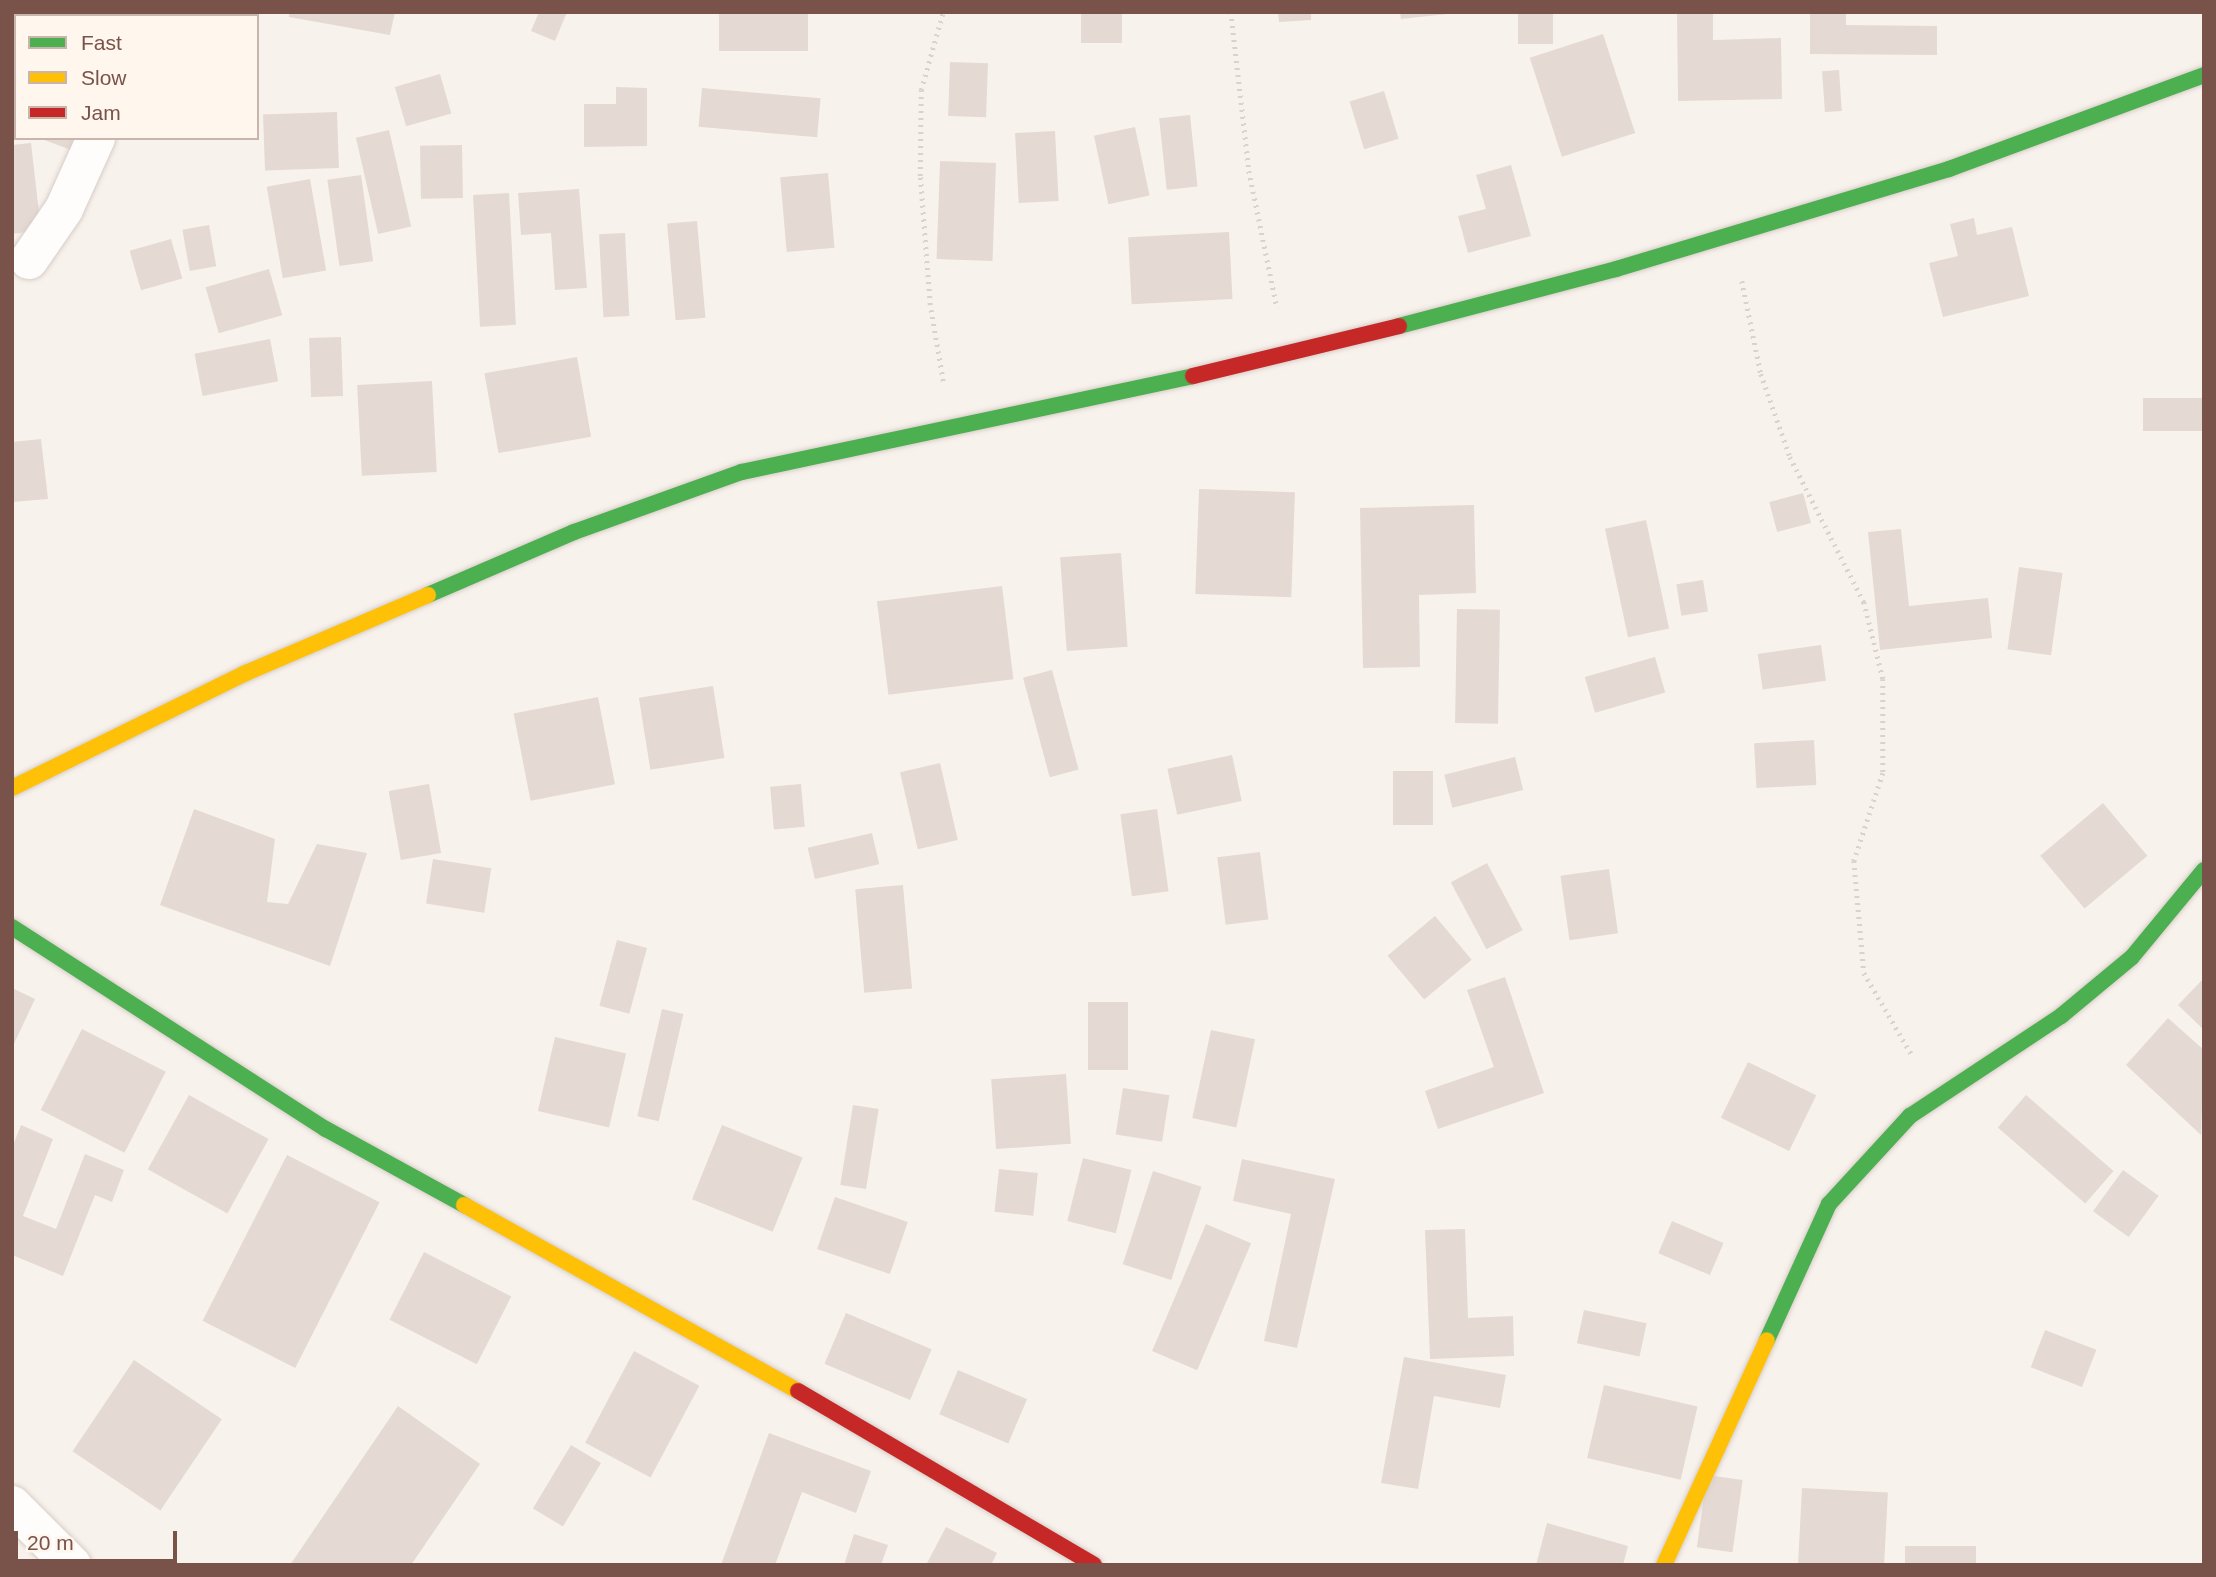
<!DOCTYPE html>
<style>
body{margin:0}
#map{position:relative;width:2216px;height:1577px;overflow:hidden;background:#f8f2ec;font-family:Helvetica,sans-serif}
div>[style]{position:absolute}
.building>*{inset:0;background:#e5d9d3;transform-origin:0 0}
.path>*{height:4.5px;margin-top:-2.25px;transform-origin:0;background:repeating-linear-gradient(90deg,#dbd1cd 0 2px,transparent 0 7px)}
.roads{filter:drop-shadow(0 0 2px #d7cdc8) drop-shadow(0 0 2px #d7cdc8)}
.street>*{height:38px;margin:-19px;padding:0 19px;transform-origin:19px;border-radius:19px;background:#fefdfc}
.fast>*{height:16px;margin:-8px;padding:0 8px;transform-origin:8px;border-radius:8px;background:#4caf50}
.slow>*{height:16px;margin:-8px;padding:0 8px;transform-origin:8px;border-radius:8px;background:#ffc107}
.jam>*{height:16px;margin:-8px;padding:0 8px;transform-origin:8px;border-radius:8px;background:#c62828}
span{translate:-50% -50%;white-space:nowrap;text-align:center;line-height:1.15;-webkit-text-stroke:6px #fff6ee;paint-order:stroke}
.frame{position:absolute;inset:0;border:14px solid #795349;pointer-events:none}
.legend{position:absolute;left:14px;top:14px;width:245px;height:126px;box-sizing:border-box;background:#fff6ee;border:2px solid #c9b5ac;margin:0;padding:9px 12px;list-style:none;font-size:21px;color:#795349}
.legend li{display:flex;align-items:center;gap:14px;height:35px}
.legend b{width:35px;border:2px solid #c9b5ac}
.scale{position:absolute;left:14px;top:1531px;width:163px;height:32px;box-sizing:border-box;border:4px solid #795349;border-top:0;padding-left:9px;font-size:21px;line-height:24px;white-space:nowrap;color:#795349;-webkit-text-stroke:5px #fff6ee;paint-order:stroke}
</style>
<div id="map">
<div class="building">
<div style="clip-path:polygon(12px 12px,85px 12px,16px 17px)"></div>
<div style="clip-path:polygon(289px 12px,395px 12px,390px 35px,289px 17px)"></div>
<div style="clip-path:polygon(539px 12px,567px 12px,555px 41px,531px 31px)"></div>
<div style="left:719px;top:12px;width:89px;height:39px"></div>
<div style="left:1081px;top:12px;width:41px;height:31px"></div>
<div style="clip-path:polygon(1278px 12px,1311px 12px,1311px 20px,1279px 22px)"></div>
<div style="clip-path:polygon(1400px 12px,1446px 12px,1447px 14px,1401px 19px)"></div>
<div style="left:1518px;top:12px;width:35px;height:32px"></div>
<div style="clip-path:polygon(1677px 12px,1713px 12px,1713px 40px,1781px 38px,1782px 99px,1678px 101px)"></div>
<div style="clip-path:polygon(1810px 12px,1846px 12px,1846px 25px,1937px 26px,1937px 55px,1810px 54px)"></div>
<div style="left:1603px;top:34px;width:104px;height:77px;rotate:72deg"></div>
<div style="left:950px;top:62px;width:38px;height:54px;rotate:2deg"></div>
<div style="left:1839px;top:70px;width:41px;height:17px;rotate:86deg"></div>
<div style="left:440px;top:74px;width:41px;height:47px;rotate:74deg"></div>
<div style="left:12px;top:84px;width:4px;height:45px;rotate:14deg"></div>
<div style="clip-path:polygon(616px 87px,647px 88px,647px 146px,584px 147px,584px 104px,616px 104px)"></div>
<div style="left:702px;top:88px;width:119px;height:39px;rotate:5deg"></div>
<div style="left:1384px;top:91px;width:50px;height:36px;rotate:73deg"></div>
<div style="left:337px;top:112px;width:56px;height:74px;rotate:88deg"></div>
<div style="left:1190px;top:115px;width:72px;height:31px;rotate:84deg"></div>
<div style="left:1135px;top:127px;width:70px;height:42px;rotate:78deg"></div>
<div style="left:389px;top:130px;width:99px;height:34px;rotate:77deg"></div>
<div style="left:1055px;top:131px;width:70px;height:40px;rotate:87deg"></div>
<div style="clip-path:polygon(39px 138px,75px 138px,71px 150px)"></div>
<div style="clip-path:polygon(31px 143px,41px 230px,12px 234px,12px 145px)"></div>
<div style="left:462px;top:145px;width:53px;height:42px;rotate:89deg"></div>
<div style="left:940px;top:161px;width:56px;height:98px;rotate:2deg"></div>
<div style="clip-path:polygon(1511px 165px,1531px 236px,1468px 253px,1458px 216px,1486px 209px,1476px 175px)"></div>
<div style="left:828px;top:173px;width:75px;height:48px;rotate:85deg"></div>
<div style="left:361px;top:175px;width:87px;height:34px;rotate:82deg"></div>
<div style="left:310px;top:179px;width:93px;height:44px;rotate:80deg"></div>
<div style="clip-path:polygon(579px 189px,587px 288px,555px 290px,551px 233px,521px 235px,518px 193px)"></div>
<div style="left:509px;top:193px;width:132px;height:36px;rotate:87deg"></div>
<div style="clip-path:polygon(1974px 218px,1977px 235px,2012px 227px,2029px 296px,1943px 317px,1929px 263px,1958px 256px,1950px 224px)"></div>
<div style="left:697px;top:221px;width:97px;height:30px;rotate:85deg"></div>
<div style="left:209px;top:225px;width:42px;height:27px;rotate:80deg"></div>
<div style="left:1229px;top:232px;width:67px;height:101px;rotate:87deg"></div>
<div style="left:625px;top:233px;width:83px;height:26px;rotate:87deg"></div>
<div style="left:171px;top:239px;width:41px;height:43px;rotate:74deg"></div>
<div style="left:269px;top:269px;width:48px;height:66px;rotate:74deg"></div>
<div style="left:341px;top:337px;width:59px;height:32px;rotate:88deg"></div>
<div style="left:270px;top:339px;width:43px;height:77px;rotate:79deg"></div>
<div style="left:577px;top:357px;width:81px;height:94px;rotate:80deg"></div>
<div style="left:432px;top:381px;width:91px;height:75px;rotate:87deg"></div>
<div style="left:2204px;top:398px;width:33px;height:61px;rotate:90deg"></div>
<div style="clip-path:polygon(41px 439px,48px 499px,12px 502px,12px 442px)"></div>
<div style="left:1199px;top:489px;width:96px;height:105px;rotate:2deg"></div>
<div style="left:1803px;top:493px;width:31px;height:35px;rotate:75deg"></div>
<div style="clip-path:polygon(1474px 505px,1476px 593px,1419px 595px,1420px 667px,1363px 668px,1360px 508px)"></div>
<div style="left:1646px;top:520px;width:111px;height:42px;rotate:78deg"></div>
<div style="clip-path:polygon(1901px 529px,1909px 606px,1988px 598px,1992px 638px,1880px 650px,1868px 532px)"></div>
<div style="left:1121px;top:553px;width:94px;height:61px;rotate:86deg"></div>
<div style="left:2019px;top:567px;width:44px;height:83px;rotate:8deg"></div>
<div style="left:1703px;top:580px;width:32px;height:27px;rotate:81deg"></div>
<div style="left:1002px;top:586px;width:94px;height:126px;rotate:83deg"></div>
<div style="left:1457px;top:609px;width:43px;height:114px;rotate:1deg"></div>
<div style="left:1821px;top:645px;width:36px;height:64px;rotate:82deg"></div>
<div style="left:1655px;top:657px;width:37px;height:73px;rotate:74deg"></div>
<div style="left:1052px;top:670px;width:103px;height:30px;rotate:75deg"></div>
<div style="left:713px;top:686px;width:73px;height:75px;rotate:81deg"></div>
<div style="left:598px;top:697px;width:89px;height:86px;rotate:79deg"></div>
<div style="left:1814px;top:740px;width:45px;height:60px;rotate:87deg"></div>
<div style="left:1232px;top:755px;width:47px;height:66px;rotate:78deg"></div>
<div style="left:1515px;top:757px;width:34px;height:73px;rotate:76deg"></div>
<div style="left:940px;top:763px;width:79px;height:41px;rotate:77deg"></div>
<div style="left:1393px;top:771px;width:40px;height:54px"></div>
<div style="left:429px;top:784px;width:70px;height:41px;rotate:80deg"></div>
<div style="left:801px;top:784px;width:43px;height:31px;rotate:85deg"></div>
<div style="left:2103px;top:803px;width:69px;height:82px;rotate:50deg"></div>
<div style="clip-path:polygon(194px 809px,275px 839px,267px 902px,288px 904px,317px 844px,367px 853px,330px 966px,160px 905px)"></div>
<div style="left:1157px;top:809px;width:83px;height:37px;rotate:82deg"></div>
<div style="left:872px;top:833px;width:32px;height:66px;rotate:77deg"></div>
<div style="left:1260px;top:852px;width:68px;height:43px;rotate:83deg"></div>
<div style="left:433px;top:859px;width:59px;height:45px;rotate:9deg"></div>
<div style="left:1487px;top:863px;width:76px;height:41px;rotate:62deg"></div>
<div style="left:1609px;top:869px;width:65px;height:49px;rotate:82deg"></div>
<div style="left:903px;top:885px;width:104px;height:48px;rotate:85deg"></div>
<div style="left:1435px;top:916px;width:57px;height:62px;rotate:50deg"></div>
<div style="left:617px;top:940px;width:31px;height:68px;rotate:15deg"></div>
<div style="clip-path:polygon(1505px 977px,1544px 1093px,1438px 1129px,1425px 1091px,1494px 1067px,1467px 990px)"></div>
<div style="clip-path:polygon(2204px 978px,2204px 1030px,2178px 1005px)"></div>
<div style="clip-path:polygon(12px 988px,35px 999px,12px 1048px)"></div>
<div style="left:1088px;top:1002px;width:40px;height:68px"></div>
<div style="left:662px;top:1009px;width:22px;height:110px;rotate:13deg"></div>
<div style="clip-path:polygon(2168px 1018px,2204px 1050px,2201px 1135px,2126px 1065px)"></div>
<div style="left:82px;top:1029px;width:94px;height:91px;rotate:27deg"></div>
<div style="left:1211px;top:1030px;width:45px;height:90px;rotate:12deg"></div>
<div style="left:555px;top:1037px;width:73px;height:76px;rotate:13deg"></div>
<div style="left:1748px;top:1062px;width:76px;height:62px;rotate:26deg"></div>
<div style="left:1066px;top:1074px;width:70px;height:75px;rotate:86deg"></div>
<div style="left:1123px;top:1088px;width:47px;height:47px;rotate:9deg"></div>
<div style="left:189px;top:1095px;width:91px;height:85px;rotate:29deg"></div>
<div style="left:2026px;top:1095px;width:116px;height:43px;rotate:41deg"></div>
<div style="left:853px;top:1105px;width:26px;height:81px;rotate:9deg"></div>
<div style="clip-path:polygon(21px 1125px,53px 1139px,23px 1216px,56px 1229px,85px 1154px,124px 1170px,112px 1202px,95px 1195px,63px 1276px,12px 1255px,12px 1148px)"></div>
<div style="left:722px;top:1125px;width:87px;height:80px;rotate:22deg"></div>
<div style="left:287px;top:1155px;width:104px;height:186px;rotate:27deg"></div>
<div style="left:1083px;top:1158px;width:50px;height:65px;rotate:14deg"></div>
<div style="clip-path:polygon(1242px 1159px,1335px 1179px,1297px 1348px,1264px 1341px,1291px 1214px,1233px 1201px)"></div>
<div style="left:999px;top:1169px;width:39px;height:43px;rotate:6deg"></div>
<div style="left:2123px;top:1170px;width:44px;height:51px;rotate:36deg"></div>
<div style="left:1153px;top:1171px;width:51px;height:98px;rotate:18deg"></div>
<div style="left:835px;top:1197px;width:77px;height:55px;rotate:19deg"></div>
<div style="left:1672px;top:1221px;width:56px;height:35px;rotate:23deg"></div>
<div style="left:1206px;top:1224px;width:49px;height:138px;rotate:23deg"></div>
<div style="clip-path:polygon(1465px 1229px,1468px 1318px,1513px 1316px,1514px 1356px,1430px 1359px,1425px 1230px)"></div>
<div style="left:424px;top:1252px;width:98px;height:76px;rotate:27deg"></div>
<div style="left:1584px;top:1310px;width:64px;height:34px;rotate:12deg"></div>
<div style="left:846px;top:1313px;width:93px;height:55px;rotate:23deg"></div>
<div style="left:2045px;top:1330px;width:55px;height:40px;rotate:21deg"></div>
<div style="left:634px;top:1351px;width:74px;height:104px;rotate:28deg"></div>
<div style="clip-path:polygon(1404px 1357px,1506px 1375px,1500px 1408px,1434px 1396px,1418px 1489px,1381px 1483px)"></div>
<div style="left:134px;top:1360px;width:106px;height:110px;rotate:34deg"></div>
<div style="left:958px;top:1370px;width:75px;height:48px;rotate:23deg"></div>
<div style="left:1604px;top:1385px;width:96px;height:75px;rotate:13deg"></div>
<div style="clip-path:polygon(398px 1406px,480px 1464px,411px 1565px,290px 1565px)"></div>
<div style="clip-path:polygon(769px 1433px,871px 1471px,856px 1513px,802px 1492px,775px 1565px,721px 1565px)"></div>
<div style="left:571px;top:1445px;width:35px;height:74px;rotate:31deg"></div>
<div style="left:1707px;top:1475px;width:36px;height:73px;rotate:8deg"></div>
<div style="left:1802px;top:1488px;width:86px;height:77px;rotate:3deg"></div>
<div style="clip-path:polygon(1547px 1523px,1628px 1546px,1623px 1565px,1536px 1565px)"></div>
<div style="clip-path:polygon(946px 1527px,997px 1553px,991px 1565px,926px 1565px)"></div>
<div style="clip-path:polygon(854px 1534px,888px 1545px,881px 1565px,844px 1565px)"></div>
<div style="left:1905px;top:1546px;width:71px;height:19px"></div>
</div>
<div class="path">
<div style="left:1231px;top:12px;width:160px;rotate:83.5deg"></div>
<div style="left:1249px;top:171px;width:140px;rotate:78.4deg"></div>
<div style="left:1742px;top:281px;width:95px;rotate:78.5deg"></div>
<div style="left:1761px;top:374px;width:88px;rotate:70.7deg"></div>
<div style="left:1790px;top:457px;width:163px;rotate:63deg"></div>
<div style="left:1864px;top:602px;width:79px;rotate:76.1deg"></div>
<div style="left:1883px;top:679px;width:94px;rotate:90deg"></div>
<div style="left:1883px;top:773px;width:93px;rotate:108.2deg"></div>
<div style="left:1854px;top:861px;width:112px;rotate:84.9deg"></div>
<div style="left:1864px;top:973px;width:97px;rotate:59.7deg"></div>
<div style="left:943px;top:381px;width:77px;rotate:-99.7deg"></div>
<div style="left:930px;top:305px;width:129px;rotate:-94.4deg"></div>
<div style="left:920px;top:176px;width:86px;rotate:-89.3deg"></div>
<div style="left:921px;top:90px;width:81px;rotate:-74.2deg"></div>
</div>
<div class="roads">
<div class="street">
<div style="left:140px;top:16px;width:4px;rotate:-63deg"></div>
<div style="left:29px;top:260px;width:62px;rotate:-55.5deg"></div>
<div style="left:64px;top:209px;width:78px;rotate:-65.7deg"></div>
<div style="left:12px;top:1505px;width:85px;rotate:45deg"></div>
</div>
<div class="fast">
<div style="left:1399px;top:326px;width:224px;rotate:-14.7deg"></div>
<div style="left:1616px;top:269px;width:348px;rotate:-16.7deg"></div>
<div style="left:1949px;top:169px;width:272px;rotate:-20.2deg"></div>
<div style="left:428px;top:595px;width:159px;rotate:-23.3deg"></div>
<div style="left:574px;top:532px;width:178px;rotate:-19.7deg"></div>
<div style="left:742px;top:472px;width:461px;rotate:-12deg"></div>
<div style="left:12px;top:927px;width:373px;rotate:32.8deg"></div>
<div style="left:326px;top:1129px;width:158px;rotate:28.8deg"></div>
<div style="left:1767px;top:1340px;width:149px;rotate:-65.5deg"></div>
<div style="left:1829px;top:1204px;width:120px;rotate:-47.4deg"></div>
<div style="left:1910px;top:1116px;width:181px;rotate:-33.5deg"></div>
<div style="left:2061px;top:1016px;width:92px;rotate:-39.7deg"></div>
<div style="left:2132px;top:957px;width:113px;rotate:-50.4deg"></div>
</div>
<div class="slow">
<div style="left:12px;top:788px;width:261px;rotate:-26.2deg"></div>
<div style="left:246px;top:673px;width:198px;rotate:-23.2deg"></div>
<div style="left:464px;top:1205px;width:382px;rotate:29.1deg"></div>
<div style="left:1664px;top:1565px;width:247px;rotate:-65.4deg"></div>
</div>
<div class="jam">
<div style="left:1193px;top:376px;width:212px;rotate:-13.6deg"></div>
<div style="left:798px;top:1391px;width:343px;rotate:30.4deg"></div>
</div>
</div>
<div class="frame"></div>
<ul class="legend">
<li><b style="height:9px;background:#4caf50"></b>Fast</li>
<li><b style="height:9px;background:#ffc107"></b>Slow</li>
<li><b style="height:9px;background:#c62828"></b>Jam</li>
</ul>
<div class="scale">20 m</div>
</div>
